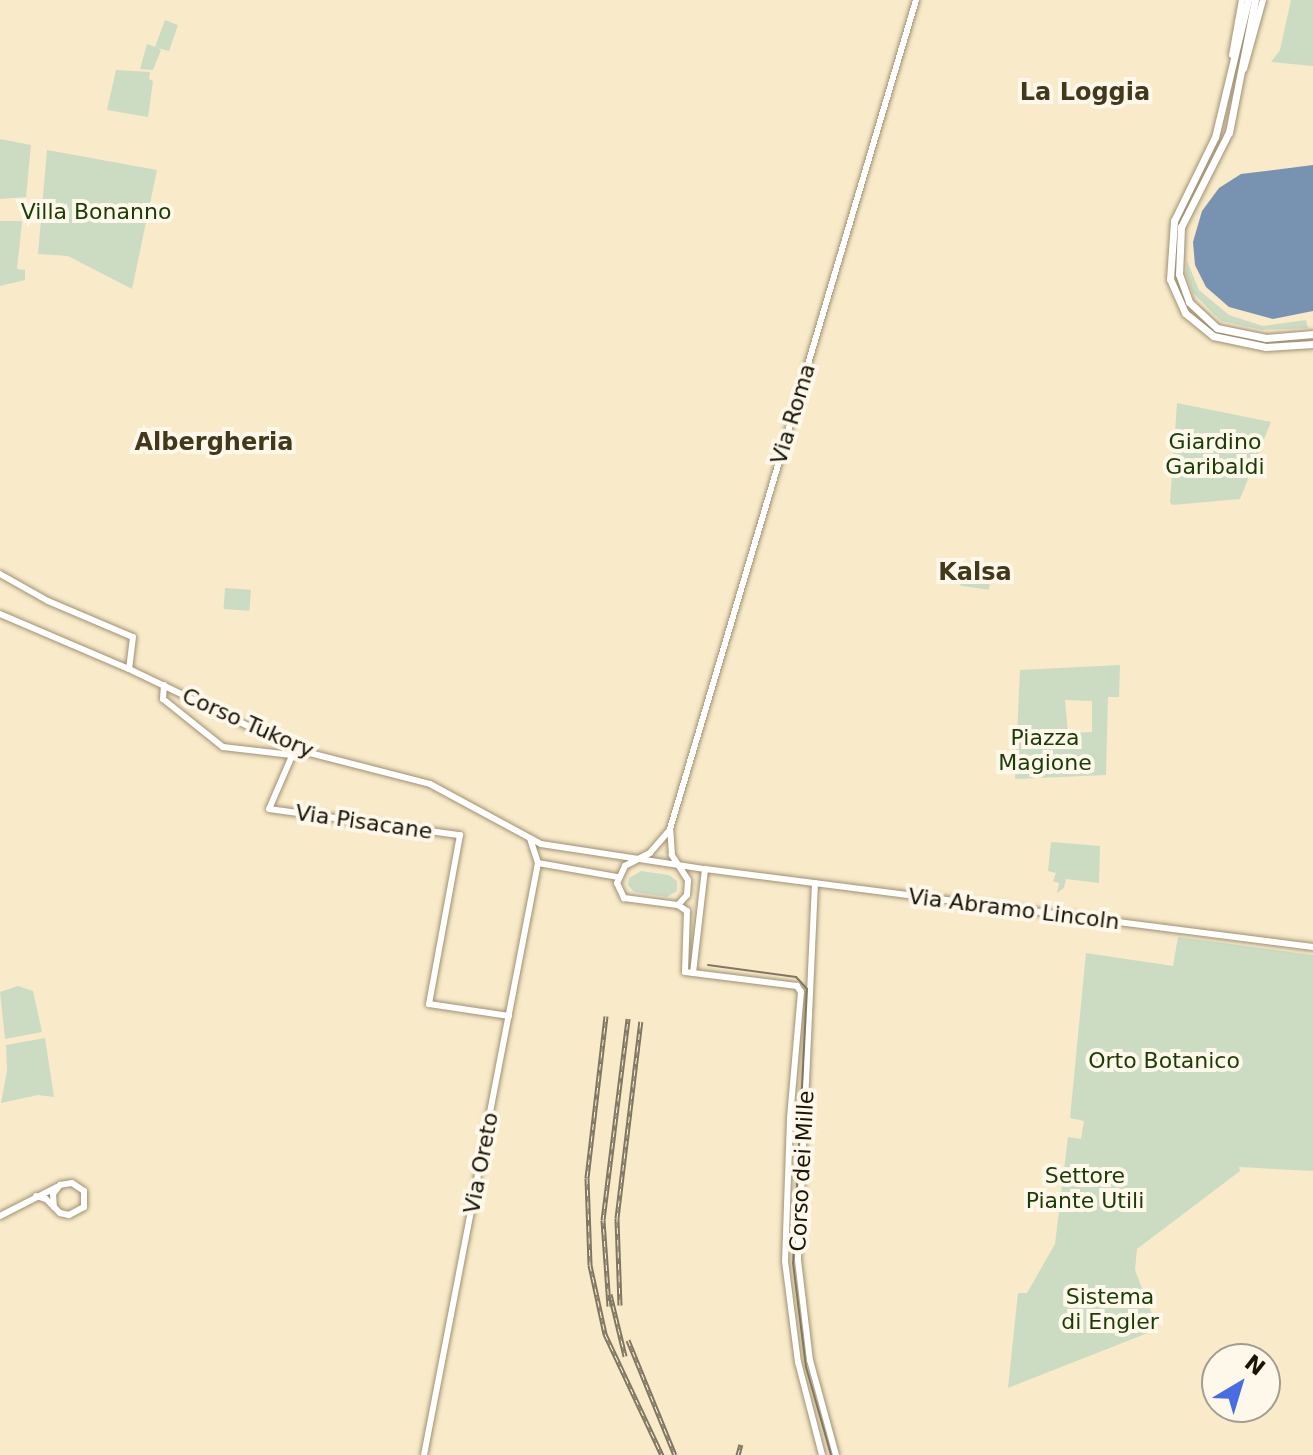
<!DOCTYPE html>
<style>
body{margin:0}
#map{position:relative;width:1313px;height:1455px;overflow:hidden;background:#f9eac9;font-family:"DejaVu Sans",sans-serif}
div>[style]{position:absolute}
.green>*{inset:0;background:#cbdcc3;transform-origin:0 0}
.water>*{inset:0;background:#7892b2}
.roads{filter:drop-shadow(0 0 2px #9e9172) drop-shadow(0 0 2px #9e9172)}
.minor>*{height:6px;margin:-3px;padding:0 3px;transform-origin:3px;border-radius:3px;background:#fff}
.major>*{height:7px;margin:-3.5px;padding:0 3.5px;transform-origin:3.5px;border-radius:3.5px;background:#fff}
.tram>*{height:2px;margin:-1px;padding:0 1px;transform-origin:1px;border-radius:1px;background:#817761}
.rail>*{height:5px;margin-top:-2.5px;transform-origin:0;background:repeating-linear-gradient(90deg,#fef8eb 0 6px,#817761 0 12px);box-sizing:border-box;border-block:2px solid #817761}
span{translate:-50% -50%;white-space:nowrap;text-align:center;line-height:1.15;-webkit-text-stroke:8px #fef8eb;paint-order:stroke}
.park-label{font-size:22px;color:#1c3c07}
.street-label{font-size:22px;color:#191408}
.neighbourhood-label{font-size:24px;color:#44381c;font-weight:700}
.north{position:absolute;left:1201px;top:1343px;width:80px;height:80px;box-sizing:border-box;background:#fef8eb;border:2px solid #a29d90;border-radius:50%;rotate:38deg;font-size:22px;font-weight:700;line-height:32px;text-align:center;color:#191408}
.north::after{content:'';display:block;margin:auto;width:28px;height:36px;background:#486de0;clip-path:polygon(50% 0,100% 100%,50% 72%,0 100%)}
</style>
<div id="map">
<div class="green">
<div style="clip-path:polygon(1291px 0,1313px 0,1313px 66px,1271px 62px,1280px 50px)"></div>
<div style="clip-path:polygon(165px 20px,178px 25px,169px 51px,158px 48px,161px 50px,153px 70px,140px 69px,147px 44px,155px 47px)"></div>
<div style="clip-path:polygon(116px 70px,150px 72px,149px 79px,153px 81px,148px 117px,107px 110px)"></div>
<div style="clip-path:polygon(0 139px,31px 145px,26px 197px,0 199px)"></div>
<div style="clip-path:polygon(47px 150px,157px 170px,132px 289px,68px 256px,38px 254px)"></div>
<div style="clip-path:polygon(0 221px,22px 221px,17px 269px,25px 270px,25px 280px,0 286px)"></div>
<div style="clip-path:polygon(1187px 261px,1199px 290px,1229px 315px,1263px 326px,1306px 320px,1308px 328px,1262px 330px,1221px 321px,1193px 293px,1186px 274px)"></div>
<div style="clip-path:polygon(1177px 403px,1271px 422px,1240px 499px,1172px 505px,1170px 502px)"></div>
<div style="left:963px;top:566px;width:29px;height:20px;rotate:8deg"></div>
<div style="left:225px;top:588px;width:26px;height:21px;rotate:4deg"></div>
<div style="clip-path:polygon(evenodd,1120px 665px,1119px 697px,1108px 697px,1106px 775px,1015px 779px,1020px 670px,1120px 665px,1065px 700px,1092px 701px,1092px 732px,1068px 733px,1065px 700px)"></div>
<div style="clip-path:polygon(1051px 842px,1100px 846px,1099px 883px,1066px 879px,1064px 888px,1057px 893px,1059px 883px,1053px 881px,1056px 873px,1048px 871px)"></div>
<div style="clip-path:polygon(641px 871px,669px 875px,677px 881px,677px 891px,667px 897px,634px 892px,628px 885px,629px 878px)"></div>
<div style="clip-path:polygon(1178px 937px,1313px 955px,1313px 1171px,1239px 1167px,1240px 1171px,1137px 1249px,1135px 1270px,1158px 1329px,1008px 1388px,1018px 1293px,1027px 1293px,1055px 1244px,1068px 1137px,1081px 1139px,1084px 1121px,1070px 1118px,1086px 953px,1173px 966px)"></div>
<div style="clip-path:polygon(18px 986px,33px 991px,42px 1032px,5px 1039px,0 992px)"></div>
<div style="clip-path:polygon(45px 1038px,54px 1097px,38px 1095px,1px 1103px,7px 1071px,6px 1045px)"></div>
</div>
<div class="water">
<div style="clip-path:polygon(1313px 165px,1313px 311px,1273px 319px,1229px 307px,1206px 287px,1195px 265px,1193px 242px,1202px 211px,1219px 188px,1241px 174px)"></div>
</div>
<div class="roads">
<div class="minor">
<div style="left:1232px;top:55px;width:56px;rotate:-79.7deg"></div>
<div style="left:1244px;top:69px;width:72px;rotate:-74.6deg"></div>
<div style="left:0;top:574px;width:55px;rotate:29.4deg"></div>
<div style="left:48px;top:601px;width:92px;rotate:23deg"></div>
<div style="left:133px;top:637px;width:32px;rotate:97deg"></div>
<div style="left:0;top:614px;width:140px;rotate:23.1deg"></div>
<div style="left:129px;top:669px;width:187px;rotate:25.6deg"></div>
<div style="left:298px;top:750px;width:136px;rotate:14.4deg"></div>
<div style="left:430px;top:784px;width:126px;rotate:28.4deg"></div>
<div style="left:541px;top:844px;width:166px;rotate:8.7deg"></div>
<div style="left:705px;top:869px;width:613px;rotate:7.31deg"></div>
<div style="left:164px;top:685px;width:14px;rotate:94deg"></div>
<div style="left:163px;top:699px;width:77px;rotate:38.7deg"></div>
<div style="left:223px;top:747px;width:69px;rotate:6.6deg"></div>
<div style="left:295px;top:749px;width:65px;rotate:113.4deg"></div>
<div style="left:269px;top:809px;width:193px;rotate:7.8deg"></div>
<div style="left:460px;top:835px;width:172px;rotate:100.4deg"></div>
<div style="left:429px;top:1004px;width:81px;rotate:8.5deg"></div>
<div style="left:668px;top:832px;width:28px;rotate:131deg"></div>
<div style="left:650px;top:853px;width:28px;rotate:153deg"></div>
<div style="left:625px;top:866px;width:19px;rotate:115deg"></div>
<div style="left:617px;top:883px;width:17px;rotate:65deg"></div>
<div style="left:624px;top:898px;width:54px;rotate:7.4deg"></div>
<div style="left:678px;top:905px;width:11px;rotate:34deg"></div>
<div style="left:687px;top:911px;width:61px;rotate:91.9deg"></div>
<div style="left:685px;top:972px;width:113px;rotate:7.1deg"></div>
<div style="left:538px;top:863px;width:80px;rotate:10deg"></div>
<div style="left:815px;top:883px;width:377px;rotate:92.6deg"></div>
<div style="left:798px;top:1260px;width:101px;rotate:83.2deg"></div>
<div style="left:810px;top:1360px;width:98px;rotate:74.7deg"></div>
<div style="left:678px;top:905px;width:13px;rotate:-48deg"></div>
<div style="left:687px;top:895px;width:15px;rotate:-86deg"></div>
<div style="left:688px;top:880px;width:30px;rotate:-123deg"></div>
<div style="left:672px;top:855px;width:26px;rotate:-94deg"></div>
<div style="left:670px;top:829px;width:865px;rotate:-73.47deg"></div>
<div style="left:693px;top:973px;width:105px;rotate:-83.4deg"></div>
<div style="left:797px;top:986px;width:7px;rotate:56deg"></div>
<div style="left:801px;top:992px;width:127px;rotate:95deg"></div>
<div style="left:790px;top:1119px;width:142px;rotate:92deg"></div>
<div style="left:785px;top:1261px;width:102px;rotate:82.7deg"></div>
<div style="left:798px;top:1362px;width:96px;rotate:75.5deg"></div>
<div style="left:36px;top:1196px;width:10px;rotate:17deg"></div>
<div style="left:46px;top:1199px;width:20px;rotate:45deg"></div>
<div style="left:60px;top:1213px;width:9px;rotate:13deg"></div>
<div style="left:69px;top:1215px;width:17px;rotate:-28deg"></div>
<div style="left:84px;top:1207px;width:16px;rotate:-90deg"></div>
<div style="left:84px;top:1191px;width:14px;rotate:-146deg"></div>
<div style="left:72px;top:1183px;width:12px;rotate:171deg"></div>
<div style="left:60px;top:1185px;width:11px;rotate:128deg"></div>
<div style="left:53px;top:1194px;width:13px;rotate:86deg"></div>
<div style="left:0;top:1216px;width:64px;rotate:-27deg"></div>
<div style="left:424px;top:1455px;width:603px;rotate:-79.1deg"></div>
<div style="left:538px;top:863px;width:25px;rotate:-108deg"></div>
</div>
<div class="major">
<div style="left:1248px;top:0;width:141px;rotate:103.5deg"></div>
<div style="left:1215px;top:137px;width:93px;rotate:116deg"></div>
<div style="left:1174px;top:221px;width:58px;rotate:93.9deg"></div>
<div style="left:1170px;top:279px;width:37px;rotate:66deg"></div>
<div style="left:1185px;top:313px;width:36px;rotate:39deg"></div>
<div style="left:1213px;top:336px;width:54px;rotate:11.7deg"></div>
<div style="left:1266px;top:347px;width:47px;rotate:-3.7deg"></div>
<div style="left:1255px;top:0;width:135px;rotate:101.1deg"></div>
<div style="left:1229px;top:132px;width:106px;rotate:116.8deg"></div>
<div style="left:1181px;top:227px;width:47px;rotate:92.4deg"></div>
<div style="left:1179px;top:274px;width:30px;rotate:70deg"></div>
<div style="left:1189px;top:302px;width:38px;rotate:43deg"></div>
<div style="left:1217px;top:328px;width:50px;rotate:11.5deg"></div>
<div style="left:1266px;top:338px;width:47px;rotate:-4.9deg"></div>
</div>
</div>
<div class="tram">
<div style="left:708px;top:965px;width:89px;rotate:7.8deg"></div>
<div style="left:796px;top:977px;width:16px;rotate:47deg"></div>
<div style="left:807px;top:989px;width:274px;rotate:92.9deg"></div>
<div style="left:793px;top:1263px;width:105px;rotate:82.9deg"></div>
<div style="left:806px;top:1367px;width:91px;rotate:74.1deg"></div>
</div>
<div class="rail">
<div style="left:606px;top:1016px;width:163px;rotate:96.7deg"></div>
<div style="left:587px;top:1178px;width:87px;rotate:88deg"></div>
<div style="left:590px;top:1265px;width:71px;rotate:77.7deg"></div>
<div style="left:605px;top:1334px;width:134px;rotate:64.8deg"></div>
<div style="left:610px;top:1294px;width:64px;rotate:76.4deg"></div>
<div style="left:620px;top:1305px;width:87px;rotate:-92deg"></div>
<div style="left:617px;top:1218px;width:198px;rotate:-83.1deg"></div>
<div style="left:609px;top:1306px;width:86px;rotate:-94deg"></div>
<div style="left:603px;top:1220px;width:203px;rotate:-82.9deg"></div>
<div style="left:628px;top:1340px;width:124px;rotate:67.8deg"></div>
<div style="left:738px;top:1455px;width:11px;rotate:-75deg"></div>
</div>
<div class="park-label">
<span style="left:96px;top:212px">Villa Bonanno</span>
<span style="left:1215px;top:454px">Giardino<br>Garibaldi</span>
<span style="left:1045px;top:750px">Piazza<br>Magione</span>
<span style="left:1164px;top:1061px">Orto Botanico</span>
<span style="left:1085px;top:1188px">Settore<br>Piante Utili</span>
<span style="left:1110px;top:1309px">Sistema<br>di Engler</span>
</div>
<div class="street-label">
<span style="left:793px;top:414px;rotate:-73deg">Via Roma</span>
<span style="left:248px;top:723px;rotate:24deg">Corso Tukory</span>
<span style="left:364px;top:822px;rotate:8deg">Via Pisacane</span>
<span style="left:1014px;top:909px;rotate:7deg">Via Abramo Lincoln</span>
<span style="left:481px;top:1163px;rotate:-79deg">Via Oreto</span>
<span style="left:802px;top:1171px;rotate:-87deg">Corso dei Mille</span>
</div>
<div class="neighbourhood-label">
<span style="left:1085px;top:93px">La Loggia</span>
<span style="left:214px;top:443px">Albergheria</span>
<span style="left:975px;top:573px">Kalsa</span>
</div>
<div class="north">N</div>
</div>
